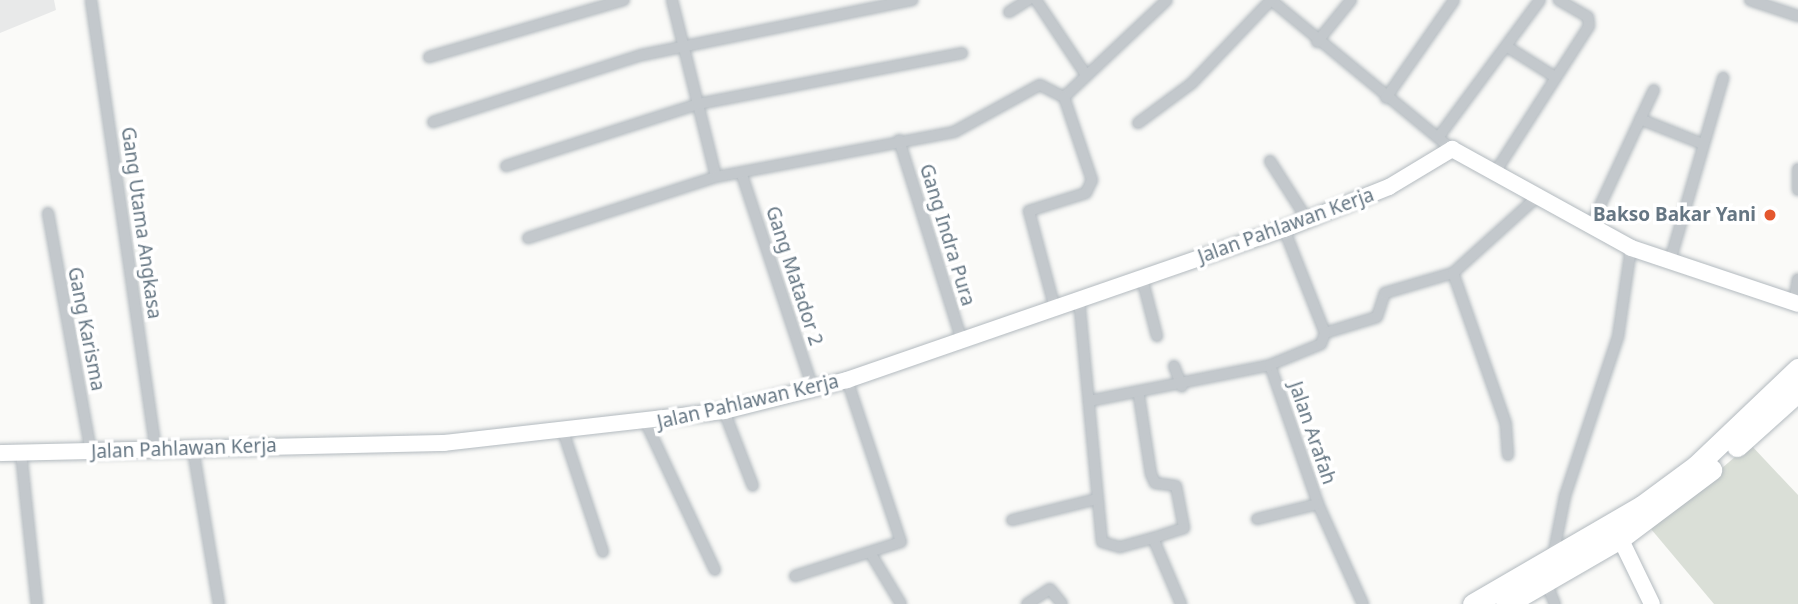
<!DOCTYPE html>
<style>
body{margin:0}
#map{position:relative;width:1798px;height:604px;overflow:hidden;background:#fafaf8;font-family:"Noto Sans",sans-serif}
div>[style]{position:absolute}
.built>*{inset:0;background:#e8e9e9}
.green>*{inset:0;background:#dadfd7}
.roads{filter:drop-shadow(0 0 2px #b3babf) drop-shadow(0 0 2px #b3babf)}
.street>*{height:10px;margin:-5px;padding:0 5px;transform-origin:5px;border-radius:5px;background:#c3c8cc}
.secondary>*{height:16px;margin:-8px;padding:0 8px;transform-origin:8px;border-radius:8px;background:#fff}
.highway>*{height:21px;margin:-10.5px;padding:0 10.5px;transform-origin:10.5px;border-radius:10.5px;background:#fff}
.dots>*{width:19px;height:19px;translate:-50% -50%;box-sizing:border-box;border:4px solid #fff;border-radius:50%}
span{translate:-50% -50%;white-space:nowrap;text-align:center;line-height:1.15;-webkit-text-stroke:7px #fff;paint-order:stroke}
.poi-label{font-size:19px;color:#657683;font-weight:700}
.right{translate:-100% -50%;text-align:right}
.street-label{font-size:19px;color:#657683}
</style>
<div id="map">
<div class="built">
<div style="clip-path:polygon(0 0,54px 0,56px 10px,0 33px)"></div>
</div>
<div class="green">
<div style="clip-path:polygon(1750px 444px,1798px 495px,1798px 604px,1714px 604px,1651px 529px)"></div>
</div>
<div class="roads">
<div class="street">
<div style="left:91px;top:0;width:456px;rotate:81.8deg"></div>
<div style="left:672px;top:0;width:182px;rotate:76deg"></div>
<div style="left:1036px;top:0;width:90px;rotate:56.3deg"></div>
<div style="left:1271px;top:0;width:234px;rotate:39.5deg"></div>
<div style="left:1750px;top:0;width:51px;rotate:18.4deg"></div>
<div style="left:1009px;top:12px;width:22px;rotate:-32deg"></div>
<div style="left:1317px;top:42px;width:54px;rotate:-51deg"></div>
<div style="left:1509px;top:48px;width:54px;rotate:32.2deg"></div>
<div style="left:429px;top:57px;width:203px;rotate:-16.3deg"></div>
<div style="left:1064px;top:97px;width:141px;rotate:-43.3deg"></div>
<div style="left:1386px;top:98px;width:119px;rotate:-55.2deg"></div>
<div style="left:1640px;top:119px;width:68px;rotate:21.6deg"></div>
<div style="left:433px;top:122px;width:219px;rotate:-17.8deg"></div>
<div style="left:642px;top:55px;width:276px;rotate:-11.5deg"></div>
<div style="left:1138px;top:123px;width:67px;rotate:-36.5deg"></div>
<div style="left:1192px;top:83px;width:115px;rotate:-46.4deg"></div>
<div style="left:1440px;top:135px;width:168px;rotate:-53.5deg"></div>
<div style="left:899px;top:140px;width:211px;rotate:72.6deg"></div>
<div style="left:1270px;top:161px;width:69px;rotate:57.5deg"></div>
<div style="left:506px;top:166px;width:202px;rotate:-17.9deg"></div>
<div style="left:698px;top:104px;width:269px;rotate:-10.9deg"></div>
<div style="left:1798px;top:169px;width:21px;rotate:90deg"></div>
<div style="left:1494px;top:174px;width:176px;rotate:-57.3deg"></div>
<div style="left:1589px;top:26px;width:9px;rotate:-96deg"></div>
<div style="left:1588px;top:17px;width:34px;rotate:-150deg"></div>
<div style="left:742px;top:175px;width:225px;rotate:71.6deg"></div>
<div style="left:48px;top:213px;width:243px;rotate:79.8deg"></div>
<div style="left:1591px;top:225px;width:149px;rotate:-65deg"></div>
<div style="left:1284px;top:229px;width:112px;rotate:68.5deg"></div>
<div style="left:1325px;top:333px;width:54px;rotate:-17.1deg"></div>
<div style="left:1377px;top:317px;width:25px;rotate:-72deg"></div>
<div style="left:1385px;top:293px;width:71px;rotate:-16.4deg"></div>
<div style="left:528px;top:238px;width:198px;rotate:-18deg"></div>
<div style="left:716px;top:177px;width:242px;rotate:-10.7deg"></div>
<div style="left:954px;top:132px;width:98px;rotate:-28.7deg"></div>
<div style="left:1040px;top:85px;width:27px;rotate:27deg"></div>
<div style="left:1064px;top:97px;width:88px;rotate:71.4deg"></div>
<div style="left:1092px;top:180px;width:14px;rotate:115deg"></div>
<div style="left:1086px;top:193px;width:60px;rotate:162.5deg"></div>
<div style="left:1029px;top:211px;width:101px;rotate:75.1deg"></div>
<div style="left:1670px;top:261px;width:191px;rotate:-73.8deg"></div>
<div style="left:1142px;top:278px;width:60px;rotate:75.5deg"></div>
<div style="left:1079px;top:299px;width:244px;rotate:84.6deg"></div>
<div style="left:1102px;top:542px;width:19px;rotate:16deg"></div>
<div style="left:1120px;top:547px;width:34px;rotate:-15deg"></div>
<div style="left:1153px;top:538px;width:72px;rotate:67deg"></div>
<div style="left:1794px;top:303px;width:24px;rotate:-81deg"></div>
<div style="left:1270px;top:365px;width:147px;rotate:70.9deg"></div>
<div style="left:1318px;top:504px;width:110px;rotate:65.8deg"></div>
<div style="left:1174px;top:366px;width:22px;rotate:69deg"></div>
<div style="left:1139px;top:396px;width:79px;rotate:81.3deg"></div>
<div style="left:1151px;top:474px;width:10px;rotate:66deg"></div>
<div style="left:1155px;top:483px;width:21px;rotate:8deg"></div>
<div style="left:1176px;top:486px;width:43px;rotate:79.2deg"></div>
<div style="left:1184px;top:528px;width:33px;rotate:162deg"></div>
<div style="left:1089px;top:401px;width:185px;rotate:-11.2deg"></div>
<div style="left:1270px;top:365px;width:55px;rotate:-22.4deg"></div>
<div style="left:1321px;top:344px;width:12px;rotate:-70deg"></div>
<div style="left:724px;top:411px;width:80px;rotate:68.9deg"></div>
<div style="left:647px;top:425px;width:160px;rotate:64.9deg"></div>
<div style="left:564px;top:434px;width:124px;rotate:71.7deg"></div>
<div style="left:193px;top:449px;width:157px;rotate:80.5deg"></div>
<div style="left:21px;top:453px;width:152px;rotate:84deg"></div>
<div style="left:1508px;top:455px;width:31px;rotate:-94deg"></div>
<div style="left:1506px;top:424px;width:160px;rotate:-109.3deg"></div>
<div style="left:1453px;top:273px;width:110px;rotate:-42.1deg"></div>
<div style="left:1257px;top:519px;width:63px;rotate:-13.8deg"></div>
<div style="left:1012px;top:520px;width:88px;rotate:-13.9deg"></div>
<div style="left:871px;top:554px;width:58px;rotate:59deg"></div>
<div style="left:1553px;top:556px;width:61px;rotate:-78.7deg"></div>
<div style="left:1565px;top:496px;width:168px;rotate:-71.6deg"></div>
<div style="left:1618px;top:337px;width:90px;rotate:-81.7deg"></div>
<div style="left:795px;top:576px;width:111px;rotate:-17.8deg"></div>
<div style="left:901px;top:542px;width:171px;rotate:-108.4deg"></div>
<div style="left:1546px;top:582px;width:24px;rotate:68deg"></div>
<div style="left:1027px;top:604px;width:27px;rotate:-33deg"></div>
<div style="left:1050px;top:589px;width:19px;rotate:51deg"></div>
</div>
<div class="secondary">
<div style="left:0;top:453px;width:444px;rotate:-1.3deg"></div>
<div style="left:444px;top:443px;width:282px;rotate:-6.5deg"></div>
<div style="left:724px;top:411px;width:127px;rotate:-14.1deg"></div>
<div style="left:847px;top:380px;width:462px;rotate:-19.1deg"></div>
<div style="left:1284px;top:229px;width:113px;rotate:-21.8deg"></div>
<div style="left:1389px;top:187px;width:74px;rotate:-31.1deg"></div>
<div style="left:1452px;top:149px;width:205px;rotate:28.9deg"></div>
<div style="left:1631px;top:248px;width:176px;rotate:18.5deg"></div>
<div style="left:1620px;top:538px;width:73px;rotate:64.1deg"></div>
</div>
<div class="highway">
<div style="left:1737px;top:446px;width:82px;rotate:-42deg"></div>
<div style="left:1473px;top:604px;width:195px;rotate:-30.1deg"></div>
<div style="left:1642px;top:506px;width:67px;rotate:-36.5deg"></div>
<div style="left:1696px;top:466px;width:141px;rotate:-43.6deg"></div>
<div style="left:1506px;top:604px;width:132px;rotate:-30.1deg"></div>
<div style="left:1620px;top:538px;width:114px;rotate:-36.8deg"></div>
</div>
</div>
<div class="dots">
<div style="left:1770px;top:215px;background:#e4572e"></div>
</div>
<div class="poi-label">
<span class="right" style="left:1756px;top:215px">Bakso Bakar Yani</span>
</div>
<div class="street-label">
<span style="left:141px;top:223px;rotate:82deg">Gang Utama Angkasa</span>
<span style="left:1286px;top:226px;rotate:-20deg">Jalan Pahlawan Kerja</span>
<span style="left:947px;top:235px;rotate:73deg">Gang Indra Pura</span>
<span style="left:794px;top:276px;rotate:72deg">Gang Matador 2</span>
<span style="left:86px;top:329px;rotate:79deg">Gang Karisma</span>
<span style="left:748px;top:402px;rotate:-13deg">Jalan Pahlawan Kerja</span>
<span style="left:1312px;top:433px;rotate:71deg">Jalan Arafah</span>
<span style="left:184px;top:449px;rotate:-2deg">Jalan Pahlawan Kerja</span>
</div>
</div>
